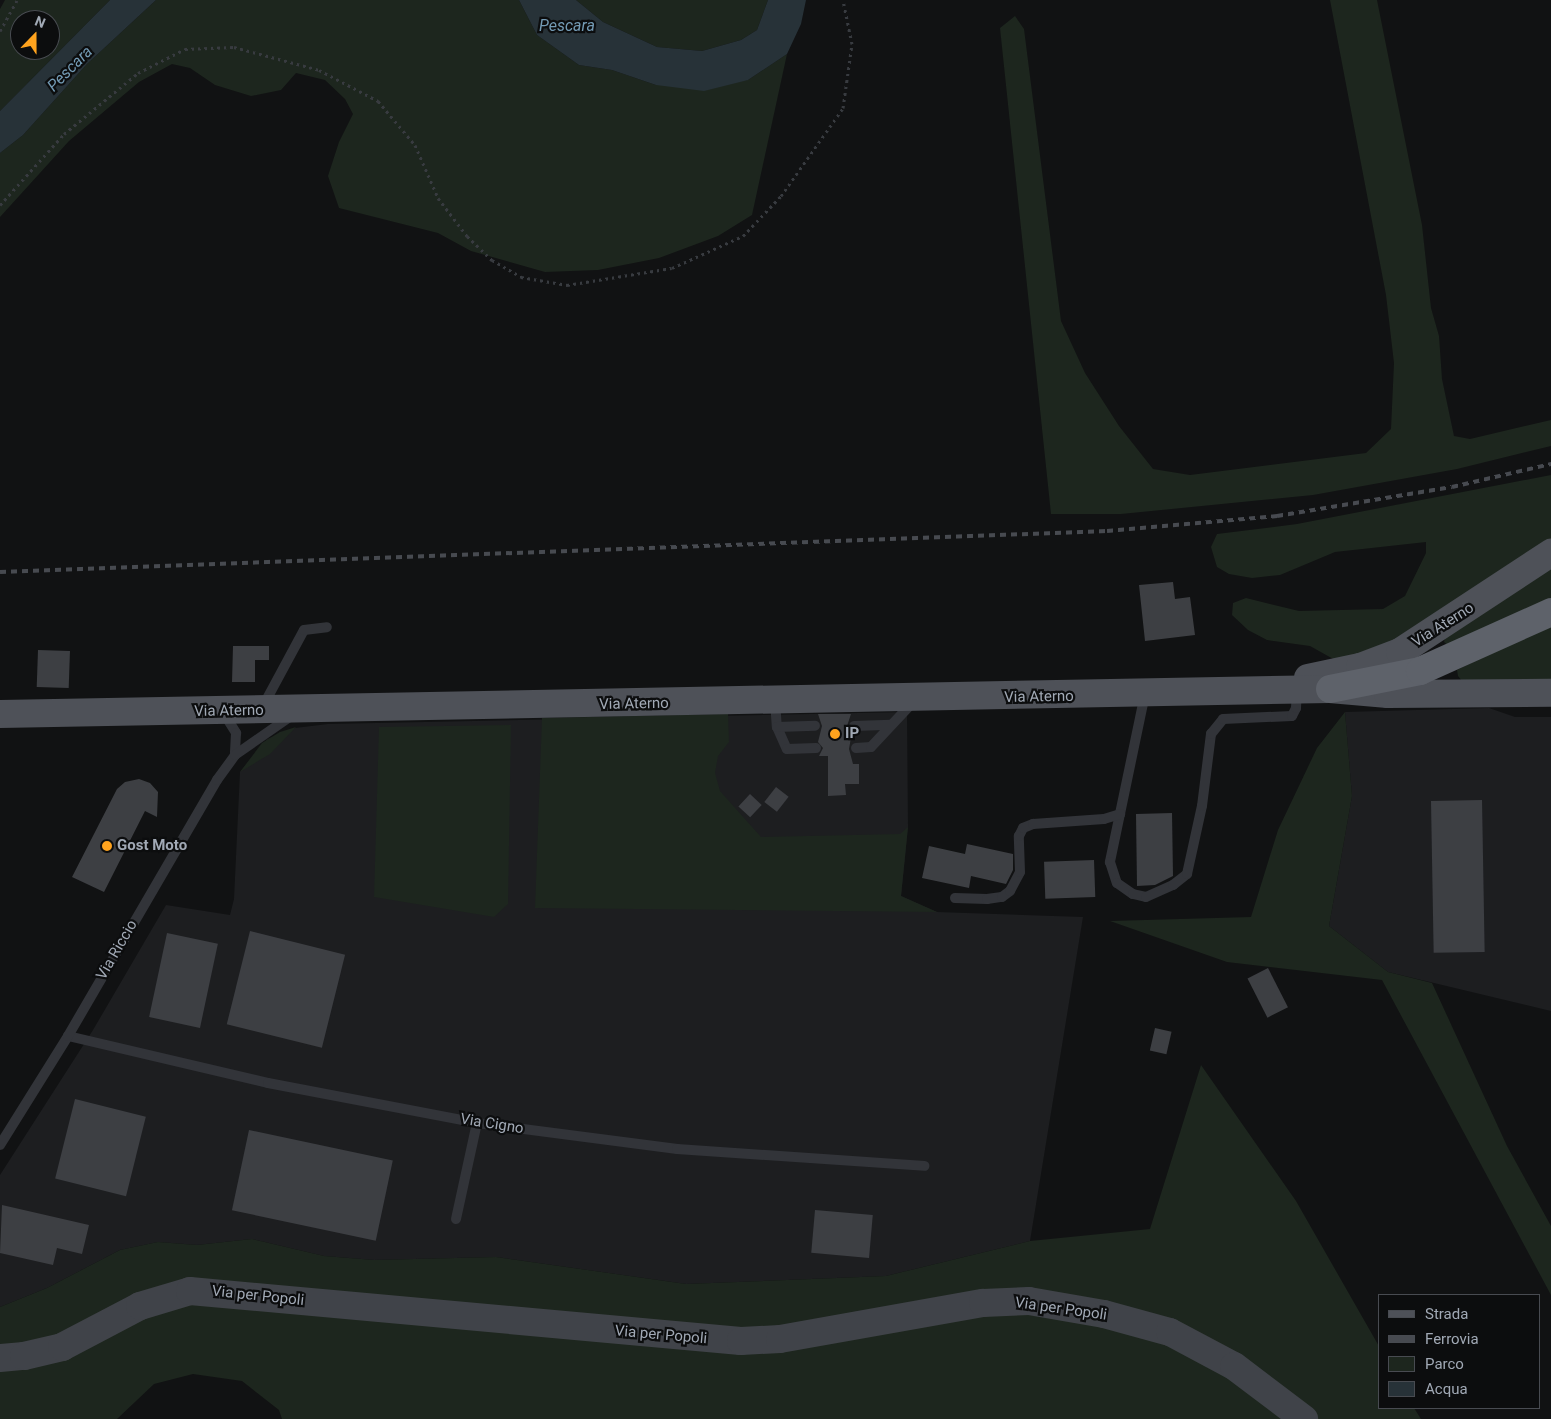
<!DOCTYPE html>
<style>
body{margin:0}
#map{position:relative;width:1551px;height:1419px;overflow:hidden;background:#111213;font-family:Roboto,sans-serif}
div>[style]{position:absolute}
.built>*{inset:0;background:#1d1e20}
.green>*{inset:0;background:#1d261e}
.water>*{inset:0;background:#273238}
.building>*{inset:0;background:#3d3f43;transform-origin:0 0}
.path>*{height:3px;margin-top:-1.5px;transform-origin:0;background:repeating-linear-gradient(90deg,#383b40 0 2.5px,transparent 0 6.5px)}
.lane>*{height:10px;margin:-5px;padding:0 5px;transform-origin:5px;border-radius:5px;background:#323439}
.secondary>*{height:28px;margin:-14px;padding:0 14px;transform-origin:14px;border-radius:14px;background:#404349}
.primary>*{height:28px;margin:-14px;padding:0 14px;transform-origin:14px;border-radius:14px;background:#4e5158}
.highway>*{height:28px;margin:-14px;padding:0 14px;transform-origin:14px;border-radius:14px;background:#5e626a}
.rail>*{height:4px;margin-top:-2px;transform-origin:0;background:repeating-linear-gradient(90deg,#474a50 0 6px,transparent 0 11px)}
.dots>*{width:14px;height:14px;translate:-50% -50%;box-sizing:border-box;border:2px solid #0c0d0e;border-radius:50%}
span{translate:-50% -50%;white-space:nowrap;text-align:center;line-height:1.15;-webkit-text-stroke:4.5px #0c0d0e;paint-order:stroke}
.street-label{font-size:15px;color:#a1a9b5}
.poi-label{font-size:15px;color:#a1a9b5;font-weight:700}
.left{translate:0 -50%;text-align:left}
.water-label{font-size:16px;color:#749bb5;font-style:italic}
.legend{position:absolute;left:1378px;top:1294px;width:162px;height:115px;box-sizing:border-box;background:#0c0d0e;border:1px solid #484b51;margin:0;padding:6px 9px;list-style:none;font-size:15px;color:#a1a9b5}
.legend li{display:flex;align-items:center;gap:10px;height:25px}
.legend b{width:25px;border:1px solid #484b51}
.north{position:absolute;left:10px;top:10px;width:50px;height:50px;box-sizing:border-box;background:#0c0d0e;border:1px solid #484b51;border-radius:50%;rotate:22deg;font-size:14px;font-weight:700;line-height:20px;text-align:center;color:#a1a9b5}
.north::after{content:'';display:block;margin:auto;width:18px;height:22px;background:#ffa31e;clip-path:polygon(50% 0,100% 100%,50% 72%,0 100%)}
</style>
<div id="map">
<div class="built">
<div style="clip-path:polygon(1489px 708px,1515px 717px,1551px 717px,1551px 1011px,1388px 972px,1329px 926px,1352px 796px,1345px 712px)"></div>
<div style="clip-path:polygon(907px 712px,908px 827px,901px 896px,937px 912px,1083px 917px,1030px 1241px,886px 1276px,686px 1284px,496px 1257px,374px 1260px,324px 1256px,252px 1239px,197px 1245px,158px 1242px,120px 1250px,47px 1288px,0 1307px,0 1175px,93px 1030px,166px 905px,230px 915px,234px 899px,240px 772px,267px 739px,295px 728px,328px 724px)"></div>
</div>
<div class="green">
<div style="clip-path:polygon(evenodd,5px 0,110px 0,0 111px,0 9px,5px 0,20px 20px,50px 20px,50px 50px,20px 50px,20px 20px)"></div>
<div style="clip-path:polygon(156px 0,519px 0,537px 35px,579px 65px,612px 70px,656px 85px,748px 80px,787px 54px,752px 215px,718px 236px,659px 258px,598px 270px,545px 272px,471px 251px,438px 233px,339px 208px,328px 176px,339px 142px,353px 114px,345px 99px,325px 80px,296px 73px,281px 90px,251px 96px,215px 85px,190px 68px,172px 64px,139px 82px,69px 141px,0 217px,0 153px,23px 135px,87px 64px)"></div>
<div style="clip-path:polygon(576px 0,768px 0,757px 30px,741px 40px,702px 51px,657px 47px,603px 22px)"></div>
<div style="clip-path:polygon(1330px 0,1377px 0,1422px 225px,1431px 308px,1439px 336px,1442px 379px,1454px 436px,1470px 439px,1551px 420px,1551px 446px,1457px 469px,1313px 495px,1121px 514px,1051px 514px,1000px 28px,1015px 16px,1024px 29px,1061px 321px,1085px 373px,1119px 426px,1153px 469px,1190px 475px,1366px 453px,1391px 429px,1394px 363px,1386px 295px)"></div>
<div style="clip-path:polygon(1551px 475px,1551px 549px,1459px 610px,1344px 665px,1310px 646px,1267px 640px,1248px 630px,1232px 615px,1233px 603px,1246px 598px,1299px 611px,1383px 609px,1405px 596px,1426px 553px,1426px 542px,1335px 552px,1280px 575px,1252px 578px,1229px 574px,1217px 567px,1211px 547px,1217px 534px,1297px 524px)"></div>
<div style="clip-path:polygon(1551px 565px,1551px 600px,1450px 647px,1444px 642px,1446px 633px)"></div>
<div style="clip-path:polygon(1551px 623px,1551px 679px,1462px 681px,1458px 676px,1457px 670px)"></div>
<div style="clip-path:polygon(1345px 712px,1352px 796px,1329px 926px,1388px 972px,1432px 983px,1507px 1146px,1551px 1226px,1551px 1295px,1382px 980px,1227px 962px,1110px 921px,1251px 917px,1278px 830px,1317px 748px)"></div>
<div style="clip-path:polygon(728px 714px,729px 742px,718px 756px,715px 773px,720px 791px,761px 837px,900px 834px,908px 827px,901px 896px,937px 912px,535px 908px,542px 718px)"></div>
<div style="clip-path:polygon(511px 725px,508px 904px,494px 917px,374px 897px,379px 727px)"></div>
<div style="clip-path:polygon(296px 727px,270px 754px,240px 772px,262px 743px,280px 732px)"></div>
<div style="clip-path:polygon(1201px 1065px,1296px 1201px,1380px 1348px,1380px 1408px,1414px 1408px,1421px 1419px,1318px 1419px,1301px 1406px,1106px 1305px,741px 1332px,239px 1285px,58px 1338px,0 1350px,0 1307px,47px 1288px,120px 1250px,158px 1242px,197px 1245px,252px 1239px,324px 1256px,374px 1260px,496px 1257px,686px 1284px,886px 1276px,1030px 1241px,1150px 1229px)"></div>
<div style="clip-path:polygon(171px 1303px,600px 1338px,984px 1312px,1069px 1317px,1195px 1353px,1289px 1419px,282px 1419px,279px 1410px,242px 1381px,193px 1374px,154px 1384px,117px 1419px,0 1419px,0 1367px)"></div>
</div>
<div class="water">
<div style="clip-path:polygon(110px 0,156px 0,87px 64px,23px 135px,0 153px,0 111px)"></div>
<div style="clip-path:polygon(519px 0,576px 0,603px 22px,657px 47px,702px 51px,741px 40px,757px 30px,768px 0,806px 0,801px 24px,787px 54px,748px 80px,704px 91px,656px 85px,612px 70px,579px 65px,537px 35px)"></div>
</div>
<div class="building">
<div style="clip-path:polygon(1173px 582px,1175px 599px,1190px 597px,1195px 635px,1145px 641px,1139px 585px)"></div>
<div style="clip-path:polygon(233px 646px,269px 646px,269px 660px,255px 660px,255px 682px,232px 682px)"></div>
<div style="left:38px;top:650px;width:32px;height:37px;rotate:2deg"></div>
<div style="clip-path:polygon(818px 714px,851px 714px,847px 726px,852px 732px,849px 749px,853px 764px,859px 764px,859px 784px,845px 784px,846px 795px,828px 796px,828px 756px,819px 756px,823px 748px,818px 742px,822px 726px)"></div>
<div style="clip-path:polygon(139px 779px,150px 783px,158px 792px,157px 817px,145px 811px,104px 892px,72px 877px,117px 789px,125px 782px)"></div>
<div style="left:776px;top:787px;width:16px;height:19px;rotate:38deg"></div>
<div style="left:750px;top:794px;width:16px;height:17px;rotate:43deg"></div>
<div style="left:1482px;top:800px;width:152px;height:51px;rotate:89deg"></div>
<div style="clip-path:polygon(1172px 813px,1173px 876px,1155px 885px,1137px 886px,1136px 814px)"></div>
<div style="clip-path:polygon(967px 844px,1013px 854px,1013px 870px,1006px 884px,971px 876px,969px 888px,922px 878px,929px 846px,965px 854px)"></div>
<div style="left:1094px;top:860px;width:37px;height:50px;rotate:88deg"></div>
<div style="left:250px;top:931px;width:98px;height:96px;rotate:14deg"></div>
<div style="left:167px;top:933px;width:52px;height:86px;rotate:12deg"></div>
<div style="left:1268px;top:968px;width:44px;height:23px;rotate:63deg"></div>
<div style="left:1155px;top:1028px;width:17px;height:23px;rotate:13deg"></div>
<div style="left:75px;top:1099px;width:73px;height:82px;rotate:14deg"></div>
<div style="left:249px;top:1130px;width:147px;height:82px;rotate:12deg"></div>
<div style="clip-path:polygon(2px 1205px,89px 1225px,82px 1254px,57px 1248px,53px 1265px,0 1253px)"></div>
<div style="left:815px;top:1210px;width:58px;height:43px;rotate:5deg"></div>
</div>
<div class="path">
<div style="left:0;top:31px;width:35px;rotate:-61deg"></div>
<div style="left:0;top:205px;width:96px;rotate:-48deg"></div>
<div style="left:64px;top:134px;width:96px;rotate:-39.5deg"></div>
<div style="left:138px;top:73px;width:53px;rotate:-27.1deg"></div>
<div style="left:185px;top:49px;width:49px;rotate:-2.3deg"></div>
<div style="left:234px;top:47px;width:88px;rotate:15.1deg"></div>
<div style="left:319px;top:70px;width:67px;rotate:27.7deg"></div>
<div style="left:378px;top:101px;width:57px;rotate:49.9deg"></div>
<div style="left:415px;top:145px;width:58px;rotate:66.5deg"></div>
<div style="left:438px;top:198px;width:48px;rotate:52.7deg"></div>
<div style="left:467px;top:236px;width:35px;rotate:44deg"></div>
<div style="left:492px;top:260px;width:34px;rotate:30deg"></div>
<div style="left:521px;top:277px;width:47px;rotate:9.9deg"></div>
<div style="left:567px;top:285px;width:106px;rotate:-9.2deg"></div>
<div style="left:672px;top:268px;width:78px;rotate:-24.3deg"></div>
<div style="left:743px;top:236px;width:55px;rotate:-46.5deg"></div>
<div style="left:781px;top:196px;width:108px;rotate:-54.8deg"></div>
<div style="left:843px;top:108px;width:65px;rotate:-82deg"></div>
<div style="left:852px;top:44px;width:45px;rotate:-101.6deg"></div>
</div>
<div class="lane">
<div style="left:1145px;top:694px;width:172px;rotate:101.8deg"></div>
<div style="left:1110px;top:862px;width:22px;rotate:72deg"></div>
<div style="left:1117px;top:883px;width:19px;rotate:35deg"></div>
<div style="left:1133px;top:894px;width:13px;rotate:13deg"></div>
<div style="left:1146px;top:897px;width:30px;rotate:-24deg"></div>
<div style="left:1173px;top:885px;width:18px;rotate:-38deg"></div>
<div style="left:1187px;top:874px;width:70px;rotate:-77.6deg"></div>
<div style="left:1202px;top:806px;width:73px;rotate:-82.9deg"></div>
<div style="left:1211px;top:734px;width:19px;rotate:-51deg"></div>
<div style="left:1223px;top:719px;width:69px;rotate:-2.5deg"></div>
<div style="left:1292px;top:716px;width:9px;rotate:-63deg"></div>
<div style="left:1296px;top:708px;width:17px;rotate:-87deg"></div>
<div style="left:775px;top:701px;width:26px;rotate:86deg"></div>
<div style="left:777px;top:727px;width:24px;rotate:66deg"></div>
<div style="left:787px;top:749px;width:29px;rotate:-2deg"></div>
<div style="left:263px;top:706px;width:86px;rotate:-61.7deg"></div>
<div style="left:304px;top:630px;width:23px;rotate:-7deg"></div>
<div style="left:223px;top:712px;width:25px;rotate:58deg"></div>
<div style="left:236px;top:733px;width:22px;rotate:93deg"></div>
<div style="left:854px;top:726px;width:37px;rotate:-2deg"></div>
<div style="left:777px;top:727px;width:38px;rotate:-2deg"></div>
<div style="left:856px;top:748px;width:15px;rotate:-4deg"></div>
<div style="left:871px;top:747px;width:63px;rotate:-46.9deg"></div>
<div style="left:955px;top:898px;width:32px;rotate:2deg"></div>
<div style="left:987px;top:899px;width:15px;rotate:-8deg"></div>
<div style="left:1002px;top:897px;width:10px;rotate:-37deg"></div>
<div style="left:1010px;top:891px;width:21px;rotate:-62deg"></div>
<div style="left:1020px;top:872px;width:36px;rotate:-92deg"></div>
<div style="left:1019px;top:836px;width:9px;rotate:-63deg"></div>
<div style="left:1023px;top:828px;width:11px;rotate:-22deg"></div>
<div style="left:1033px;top:824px;width:71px;rotate:-4deg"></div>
<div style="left:1104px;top:819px;width:17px;rotate:-17deg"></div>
<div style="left:68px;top:1036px;width:205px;rotate:13.2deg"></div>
<div style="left:268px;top:1083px;width:213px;rotate:10.8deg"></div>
<div style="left:477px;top:1123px;width:202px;rotate:7.4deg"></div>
<div style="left:677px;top:1149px;width:248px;rotate:3.9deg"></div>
<div style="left:0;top:1145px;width:128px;rotate:-58deg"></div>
<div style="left:68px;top:1036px;width:296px;rotate:-59.8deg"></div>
<div style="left:217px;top:780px;width:31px;rotate:-54deg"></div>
<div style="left:235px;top:755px;width:68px;rotate:-34.9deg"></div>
<div style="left:456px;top:1219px;width:98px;rotate:-77.7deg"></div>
</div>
<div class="secondary">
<div style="left:0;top:1358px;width:24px;rotate:-5deg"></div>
<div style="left:24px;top:1356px;width:39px;rotate:-13deg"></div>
<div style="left:62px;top:1347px;width:88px;rotate:-27.7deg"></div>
<div style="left:140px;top:1306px;width:52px;rotate:-16.7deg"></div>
<div style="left:190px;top:1291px;width:553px;rotate:5.19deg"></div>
<div style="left:741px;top:1341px;width:39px;rotate:-3deg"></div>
<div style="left:780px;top:1339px;width:206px;rotate:-10.1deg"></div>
<div style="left:983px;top:1303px;width:46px;rotate:-2.5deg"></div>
<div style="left:1029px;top:1301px;width:76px;rotate:9.8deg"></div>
<div style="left:1104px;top:1314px;width:68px;rotate:15.3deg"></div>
<div style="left:1170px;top:1332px;width:72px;rotate:28deg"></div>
<div style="left:1234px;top:1366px;width:88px;rotate:37.1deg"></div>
</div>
<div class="primary">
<div style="left:1308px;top:678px;width:53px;rotate:-11.9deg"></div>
<div style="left:1360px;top:667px;width:43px;rotate:-20.6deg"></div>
<div style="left:1400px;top:652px;width:181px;rotate:-33.3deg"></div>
<div style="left:0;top:714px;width:1330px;rotate:-1.08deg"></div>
<div style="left:1330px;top:689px;width:58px;rotate:4.9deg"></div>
<div style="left:1388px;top:694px;width:163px;rotate:-0.4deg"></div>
</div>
<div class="highway">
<div style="left:1330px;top:689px;width:92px;rotate:-11.3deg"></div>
<div style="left:1420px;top:671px;width:144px;rotate:-24.2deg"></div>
</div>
<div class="rail">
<div style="left:0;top:572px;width:1108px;rotate:-2.12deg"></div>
<div style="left:1107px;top:531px;width:171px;rotate:-5deg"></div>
<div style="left:1277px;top:516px;width:177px;rotate:-9.4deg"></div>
<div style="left:1452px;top:487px;width:102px;rotate:-13.1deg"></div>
</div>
<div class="dots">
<div style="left:835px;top:734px;background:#ffa31e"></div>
<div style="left:107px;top:846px;background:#ffa31e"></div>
</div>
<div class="street-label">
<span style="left:1443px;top:625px;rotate:-32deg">Via Aterno</span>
<span style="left:1039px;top:697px;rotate:-1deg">Via Aterno</span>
<span style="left:634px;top:704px;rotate:-1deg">Via Aterno</span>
<span style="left:229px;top:711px;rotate:-1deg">Via Aterno</span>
<span style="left:117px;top:950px;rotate:-60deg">Via Riccio</span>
<span style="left:492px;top:1124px;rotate:9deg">Via Cigno</span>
<span style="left:258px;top:1296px;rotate:6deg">Via per Popoli</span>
<span style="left:1061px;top:1309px;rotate:8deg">Via per Popoli</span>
<span style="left:661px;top:1335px;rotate:5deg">Via per Popoli</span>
</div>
<div class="poi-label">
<span class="left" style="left:845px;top:734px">IP</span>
<span class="left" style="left:117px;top:846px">Gost Moto</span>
</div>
<div class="water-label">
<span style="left:567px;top:26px">Pescara</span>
<span style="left:70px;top:69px;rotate:-45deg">Pescara</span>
</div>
<ul class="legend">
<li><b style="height:6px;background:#4e5158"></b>Strada</li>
<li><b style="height:6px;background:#474a50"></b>Ferrovia</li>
<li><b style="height:14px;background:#1d261e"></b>Parco</li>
<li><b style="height:14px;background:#273238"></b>Acqua</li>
</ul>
<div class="north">N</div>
</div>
